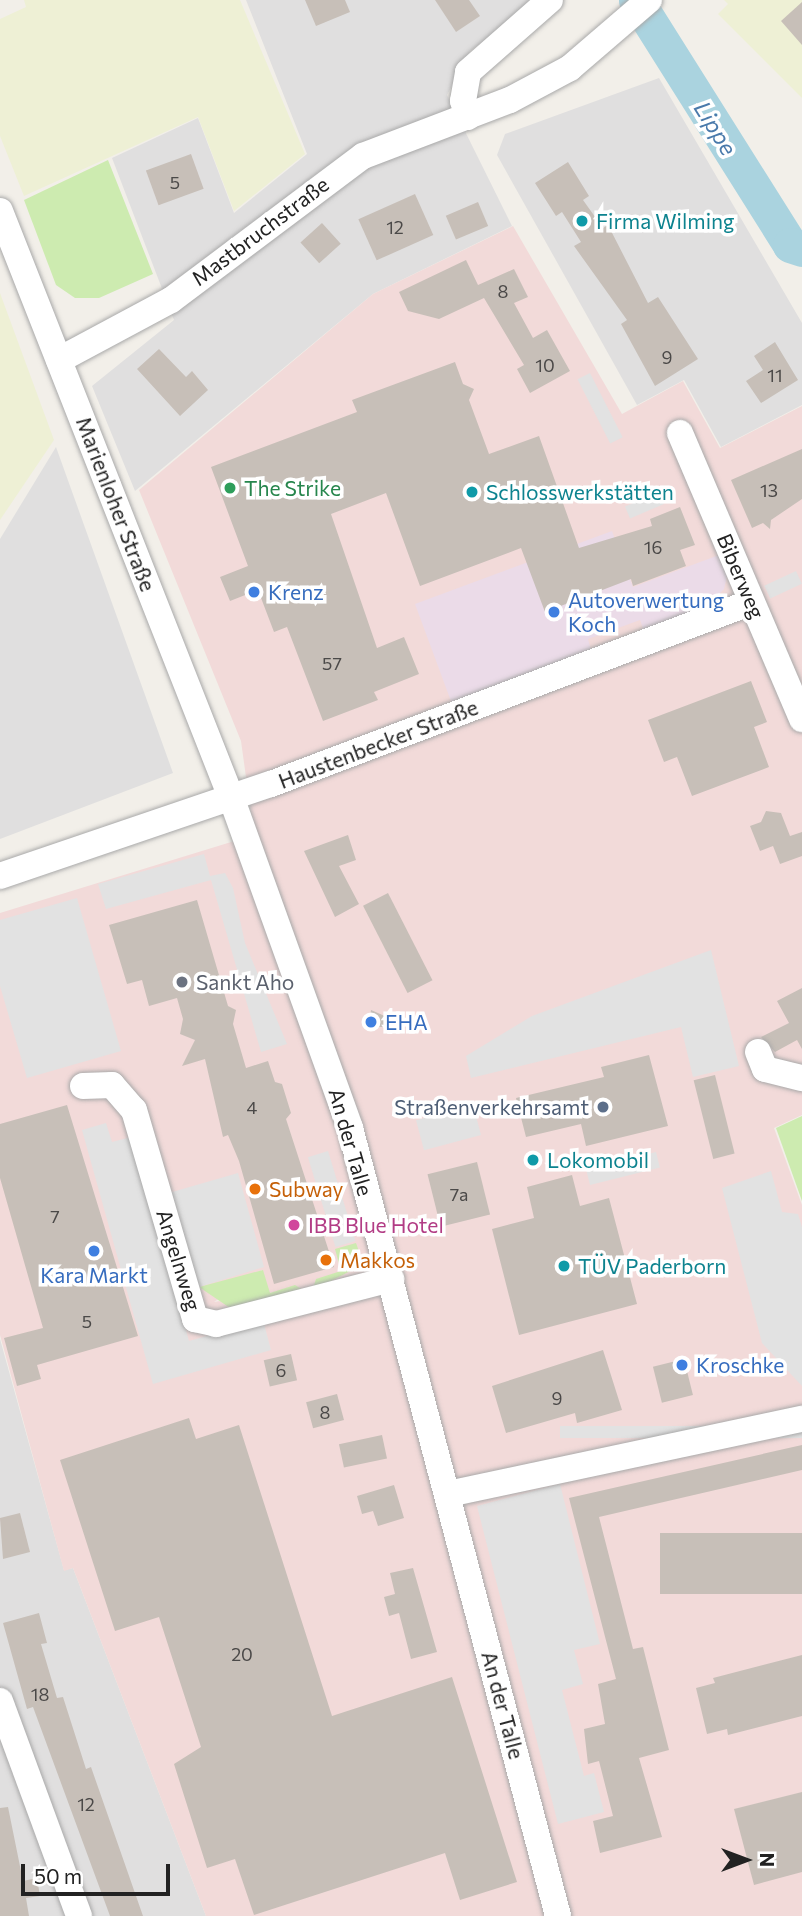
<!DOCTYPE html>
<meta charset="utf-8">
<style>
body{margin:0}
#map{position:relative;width:802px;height:1916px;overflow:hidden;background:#f2efe9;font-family:Commissioner,sans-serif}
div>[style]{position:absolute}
.residential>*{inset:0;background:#e0dfdf}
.commercial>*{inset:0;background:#f2dad9}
.industrial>*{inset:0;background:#ebdbe8}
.farmland>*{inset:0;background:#eef0d5}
.grass>*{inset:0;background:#cdebb0}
.parking>*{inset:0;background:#e2e2e2;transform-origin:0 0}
.river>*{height:35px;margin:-17.5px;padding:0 17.5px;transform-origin:17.5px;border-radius:17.5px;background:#aad3df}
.building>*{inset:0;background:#c7bfb8;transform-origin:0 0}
.roads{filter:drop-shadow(0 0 2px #a9a9a9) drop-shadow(0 0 2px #a9a9a9)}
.minor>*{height:26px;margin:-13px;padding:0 13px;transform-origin:13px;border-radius:13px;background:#fff}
.dots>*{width:19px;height:19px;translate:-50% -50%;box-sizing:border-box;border:4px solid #fff;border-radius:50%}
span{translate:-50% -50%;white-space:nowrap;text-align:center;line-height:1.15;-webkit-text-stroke:7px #fff;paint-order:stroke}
.number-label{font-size:18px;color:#4b4948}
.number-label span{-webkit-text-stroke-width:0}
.culture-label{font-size:21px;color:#0d838f}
.left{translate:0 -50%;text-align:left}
.street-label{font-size:21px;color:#222}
.leisure-label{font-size:21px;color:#27864d}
.shop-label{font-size:21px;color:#366cbe}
.worship-label{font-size:21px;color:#5b616d}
.service-label{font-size:21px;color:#4e5e75}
.right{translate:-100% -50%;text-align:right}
.food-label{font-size:21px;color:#c56008}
.hotel-label{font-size:21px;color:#b23c85}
.water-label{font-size:23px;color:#4a7aab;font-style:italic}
.north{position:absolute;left:711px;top:1825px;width:70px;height:70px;-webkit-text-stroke:5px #fff;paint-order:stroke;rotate:90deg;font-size:19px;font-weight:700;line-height:28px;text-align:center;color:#222}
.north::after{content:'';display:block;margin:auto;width:24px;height:32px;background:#222;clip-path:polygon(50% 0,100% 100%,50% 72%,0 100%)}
.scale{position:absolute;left:21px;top:1864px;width:149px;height:32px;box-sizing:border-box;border:4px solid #222;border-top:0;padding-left:9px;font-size:21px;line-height:24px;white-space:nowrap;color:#222;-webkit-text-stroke:5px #fff;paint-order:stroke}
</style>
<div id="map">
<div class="residential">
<div style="clip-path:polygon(246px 0,538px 0,470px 51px,447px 95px,512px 226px,373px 294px,135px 491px,92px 386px,174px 320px,112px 158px,198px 118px,234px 213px,307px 154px)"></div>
<div style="clip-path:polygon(659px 78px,802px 323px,802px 405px,721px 447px,684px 380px,637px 405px,497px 155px,505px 134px)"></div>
<div style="clip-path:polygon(56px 447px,173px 773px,0 839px,0 539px)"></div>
<div style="clip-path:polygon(0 1339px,64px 1570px,73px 1568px,206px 1916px,0 1916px)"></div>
</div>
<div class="commercial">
<div style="clip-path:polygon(evenodd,513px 226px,622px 414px,683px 381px,720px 448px,802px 406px,802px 1115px,774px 1128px,802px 1205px,802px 1916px,206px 1916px,73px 1568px,64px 1571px,0 1335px,0 913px,254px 835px,241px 741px,139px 490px,373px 294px,513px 226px,262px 1270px,269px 1293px,296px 1289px,214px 1302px,262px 1270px)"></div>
</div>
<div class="industrial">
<div style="clip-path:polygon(612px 531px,633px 587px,719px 555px,727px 576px,724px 589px,708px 605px,644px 631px,640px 620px,588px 639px,591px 650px,452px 704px,415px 604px)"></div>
</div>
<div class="farmland">
<div style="clip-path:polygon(24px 0,240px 0,305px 154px,234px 211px,198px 117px,24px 196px,0 136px,0 19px,26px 7px)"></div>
<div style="clip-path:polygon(724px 0,802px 0,802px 98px,718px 14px,728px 4px)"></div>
<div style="clip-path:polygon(0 293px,54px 440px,0 520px)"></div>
</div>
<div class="grass">
<div style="clip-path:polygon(108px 160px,153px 274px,99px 298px,75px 298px,56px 285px,24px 200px)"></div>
<div style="clip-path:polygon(802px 1116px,802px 1201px,776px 1128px)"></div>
<div style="clip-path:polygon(356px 1243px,361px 1257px,356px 1268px,312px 1291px,316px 1279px,341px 1271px,335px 1249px)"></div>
<div style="clip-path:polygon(263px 1270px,270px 1293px,295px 1285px,306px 1292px,233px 1310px,199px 1287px)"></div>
</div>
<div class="parking">
<div style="left:590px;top:373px;width:72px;height:14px;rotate:63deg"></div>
<div style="left:659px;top:492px;width:13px;height:37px;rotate:67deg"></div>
<div style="left:796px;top:571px;width:14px;height:35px;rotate:65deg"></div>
<div style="clip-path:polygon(204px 854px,210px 876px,225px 873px,233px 888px,245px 943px,287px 1044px,261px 1052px,211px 880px,106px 909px,98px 884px)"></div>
<div style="clip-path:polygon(77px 898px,121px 1051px,27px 1078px,0 986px,0 920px)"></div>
<div style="clip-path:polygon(711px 950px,739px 1066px,693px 1077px,681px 1027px,471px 1078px,466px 1056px,532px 1016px)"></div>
<div style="left:473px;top:1105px;width:31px;height:59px;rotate:75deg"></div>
<div style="clip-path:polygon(106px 1123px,112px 1142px,131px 1137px,148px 1199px,238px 1173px,264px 1267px,176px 1294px,189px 1341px,263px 1320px,271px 1350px,153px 1384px,82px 1130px)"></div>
<div style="left:328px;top:1151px;width:94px;height:21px;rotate:73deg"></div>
<div style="left:656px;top:1152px;width:16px;height:72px;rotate:76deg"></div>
<div style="clip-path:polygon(771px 1171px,782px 1212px,798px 1214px,802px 1227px,802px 1386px,762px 1343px,722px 1188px)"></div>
<div style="left:802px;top:1426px;width:12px;height:242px;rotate:90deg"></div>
<div style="clip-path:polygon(560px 1484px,600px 1644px,574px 1650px,583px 1684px,562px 1690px,584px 1776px,594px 1773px,604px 1812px,558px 1824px,477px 1506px)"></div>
</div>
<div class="river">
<div style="left:636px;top:0;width:289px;rotate:57.8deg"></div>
<div style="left:790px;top:245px;width:13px;rotate:18deg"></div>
</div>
<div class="building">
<div style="clip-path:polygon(305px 0,345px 0,350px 12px,316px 26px)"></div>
<div style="clip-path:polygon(435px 0,469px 0,480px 16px,456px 32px)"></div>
<div style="clip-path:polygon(802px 2px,802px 45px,781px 21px)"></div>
<div style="left:191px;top:154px;width:37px;height:48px;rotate:70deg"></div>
<div style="clip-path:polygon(568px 162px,589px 196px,583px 200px,603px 228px,608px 225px,648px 303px,658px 297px,698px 359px,655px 386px,621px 324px,627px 320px,574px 246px,581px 242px,562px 212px,556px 216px,535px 183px)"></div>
<div style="left:415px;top:194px;width:45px;height:62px;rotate:66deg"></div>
<div style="left:478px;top:202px;width:26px;height:35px;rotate:67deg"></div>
<div style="left:322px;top:223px;width:28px;height:29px;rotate:48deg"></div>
<div style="clip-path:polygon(466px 260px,478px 285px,514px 269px,528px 297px,514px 303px,533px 338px,547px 330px,570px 371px,530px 393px,517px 369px,524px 365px,484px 298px,439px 319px,408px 311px,399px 292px)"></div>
<div style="clip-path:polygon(775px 342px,798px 380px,761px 403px,746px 381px,763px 370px,754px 356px)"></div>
<div style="clip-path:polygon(159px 349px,186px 377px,192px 371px,208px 390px,180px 416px,137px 369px)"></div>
<div style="clip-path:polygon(455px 362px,463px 384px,474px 389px,469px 400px,489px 454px,539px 436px,579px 548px,652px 526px,650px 519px,680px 507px,695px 545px,680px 550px,686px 566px,633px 586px,631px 579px,545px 612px,521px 548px,420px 586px,386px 493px,331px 514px,377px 648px,404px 637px,419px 674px,374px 692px,378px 700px,323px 721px,287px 627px,274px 632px,258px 590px,230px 601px,220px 577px,248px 566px,211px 467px,357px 412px,352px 400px)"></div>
<div style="clip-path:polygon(802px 449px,802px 499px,771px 520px,770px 529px,763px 523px,752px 528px,731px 480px)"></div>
<div style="clip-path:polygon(751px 681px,767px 722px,754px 727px,769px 767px,692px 796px,677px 757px,664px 762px,648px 720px)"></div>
<div style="clip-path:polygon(766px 811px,781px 813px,790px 836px,802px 832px,802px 856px,780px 864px,773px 846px,760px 851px,750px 826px,761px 822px)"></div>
<div style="clip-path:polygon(348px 835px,356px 860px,339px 866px,359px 904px,335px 917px,304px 851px)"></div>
<div style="left:388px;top:893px;width:98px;height:28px;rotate:63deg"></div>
<div style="clip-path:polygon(197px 900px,228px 1006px,236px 1010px,233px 1024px,246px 1068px,268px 1061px,275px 1082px,282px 1084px,291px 1113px,286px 1119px,334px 1267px,274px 1284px,239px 1161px,228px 1135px,223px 1137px,205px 1059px,182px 1066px,195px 1040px,180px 1034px,183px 1019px,177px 998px,149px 1006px,142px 980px,127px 984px,109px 925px)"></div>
<div style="clip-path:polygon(802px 988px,802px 1049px,797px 1040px,775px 1052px,761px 1037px,789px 1023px,777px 1001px)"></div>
<div style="clip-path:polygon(371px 1010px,387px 1017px,383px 1027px,369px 1027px)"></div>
<div style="clip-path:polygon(649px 1055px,668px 1126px,586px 1146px,581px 1124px,526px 1137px,516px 1098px,604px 1077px,601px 1067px)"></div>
<div style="left:715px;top:1075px;width:81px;height:22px;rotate:76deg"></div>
<div style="clip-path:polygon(67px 1105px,138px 1336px,37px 1365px,41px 1379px,17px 1386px,4px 1338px,43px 1328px,0 1178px,0 1124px)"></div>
<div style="left:477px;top:1162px;width:54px;height:51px;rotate:76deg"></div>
<div style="clip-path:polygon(572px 1175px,580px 1206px,609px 1198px,637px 1304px,519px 1335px,492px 1229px,534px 1218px,527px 1187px)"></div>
<div style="clip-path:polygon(603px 1350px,622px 1410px,577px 1423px,575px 1413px,506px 1433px,492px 1386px)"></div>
<div style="left:291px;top:1354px;width:27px;height:28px;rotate:77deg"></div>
<div style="left:684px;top:1359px;width:37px;height:32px;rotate:76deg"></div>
<div style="left:337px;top:1394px;width:27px;height:32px;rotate:75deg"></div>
<div style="clip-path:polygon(189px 1418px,196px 1439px,239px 1425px,332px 1716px,452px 1677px,517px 1882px,460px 1900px,445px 1853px,254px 1915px,235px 1859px,207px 1868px,174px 1764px,201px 1747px,159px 1617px,115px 1631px,60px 1460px)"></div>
<div style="left:382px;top:1435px;width:24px;height:44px;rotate:78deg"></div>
<div style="clip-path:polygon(802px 1445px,802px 1470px,599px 1517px,633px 1649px,643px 1647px,669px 1750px,639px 1758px,662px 1837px,600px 1853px,593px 1821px,613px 1816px,599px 1761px,588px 1764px,584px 1729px,605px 1724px,598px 1684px,616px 1679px,569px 1498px)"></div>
<div style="clip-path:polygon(394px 1485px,404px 1518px,378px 1526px,373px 1511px,362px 1514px,357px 1496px)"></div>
<div style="clip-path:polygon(20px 1513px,30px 1552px,3px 1559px,0 1518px)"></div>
<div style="left:802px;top:1533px;width:61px;height:142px;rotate:90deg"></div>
<div style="clip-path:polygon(413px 1568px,437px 1652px,411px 1659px,399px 1613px,389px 1616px,384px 1597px,395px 1594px,390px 1573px)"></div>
<div style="clip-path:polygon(39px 1613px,47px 1643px,41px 1644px,57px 1698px,63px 1697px,86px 1769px,91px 1767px,143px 1916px,110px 1916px,33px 1707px,27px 1709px,3px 1623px)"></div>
<div style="clip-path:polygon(802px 1655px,802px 1716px,728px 1735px,727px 1729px,707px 1734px,696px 1688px,715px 1683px,713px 1678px)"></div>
<div style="clip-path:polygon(802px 1792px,802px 1872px,754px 1885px,734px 1809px)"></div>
<div style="clip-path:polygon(8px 1807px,23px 1881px,37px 1878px,40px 1896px,26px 1898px,29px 1916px,0 1916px,0 1808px)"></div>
</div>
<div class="roads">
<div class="minor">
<div style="left:468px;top:117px;width:17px;rotate:-107deg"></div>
<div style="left:463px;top:101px;width:29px;rotate:-80deg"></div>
<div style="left:468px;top:72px;width:109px;rotate:-41.3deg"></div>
<div style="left:0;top:211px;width:630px;rotate:68.49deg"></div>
<div style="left:231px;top:797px;width:352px;rotate:70.2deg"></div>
<div style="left:350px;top:1128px;width:815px;rotate:75.21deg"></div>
<div style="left:59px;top:360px;width:127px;rotate:-28.2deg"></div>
<div style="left:171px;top:300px;width:240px;rotate:-36.9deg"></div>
<div style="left:363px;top:156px;width:157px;rotate:-20.9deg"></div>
<div style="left:510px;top:100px;width:68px;rotate:-28.1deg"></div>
<div style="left:570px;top:68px;width:104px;rotate:-40.7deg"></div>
<div style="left:680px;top:433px;width:311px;rotate:66.9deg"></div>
<div style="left:0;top:876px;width:286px;rotate:-18.8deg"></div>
<div style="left:271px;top:784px;width:514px;rotate:-20.73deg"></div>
<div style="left:758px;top:1052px;width:18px;rotate:68deg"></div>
<div style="left:765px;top:1069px;width:38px;rotate:14deg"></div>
<div style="left:83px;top:1086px;width:29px;rotate:-2deg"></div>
<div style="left:112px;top:1085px;width:33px;rotate:49deg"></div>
<div style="left:134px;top:1110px;width:218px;rotate:73.7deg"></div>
<div style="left:195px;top:1319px;width:22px;rotate:13deg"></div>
<div style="left:216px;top:1324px;width:181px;rotate:-14.4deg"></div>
<div style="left:448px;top:1494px;width:362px;rotate:-12deg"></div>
<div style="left:0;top:1701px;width:229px;rotate:69.8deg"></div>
</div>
</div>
<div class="dots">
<div style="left:582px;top:221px;background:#0f9aa8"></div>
<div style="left:230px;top:488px;background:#2e9e5b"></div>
<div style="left:472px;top:492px;background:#0f9aa8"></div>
<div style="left:254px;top:592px;background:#3f7fe0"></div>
<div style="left:554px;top:612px;background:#3f7fe0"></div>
<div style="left:182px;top:982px;background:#6b7280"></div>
<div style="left:371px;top:1022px;background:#3f7fe0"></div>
<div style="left:603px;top:1107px;background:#5c6f8a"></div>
<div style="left:533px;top:1160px;background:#0f9aa8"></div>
<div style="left:255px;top:1189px;background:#e8710a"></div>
<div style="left:294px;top:1225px;background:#d1479c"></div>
<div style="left:94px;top:1251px;background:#3f7fe0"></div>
<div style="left:326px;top:1260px;background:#e8710a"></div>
<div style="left:564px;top:1266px;background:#0f9aa8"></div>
<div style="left:682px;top:1365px;background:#3f7fe0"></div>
</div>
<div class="number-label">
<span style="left:175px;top:182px">5</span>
<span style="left:395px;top:227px">12</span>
<span style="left:503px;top:291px">8</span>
<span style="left:667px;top:357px">9</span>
<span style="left:545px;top:365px">10</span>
<span style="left:775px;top:375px">11</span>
<span style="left:769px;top:490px">13</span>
<span style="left:653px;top:547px">16</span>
<span style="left:332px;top:663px">57</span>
<span style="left:252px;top:1107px">4</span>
<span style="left:459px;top:1194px">7a</span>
<span style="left:55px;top:1216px">7</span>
<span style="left:87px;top:1321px">5</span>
<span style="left:281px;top:1370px">6</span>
<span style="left:557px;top:1398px">9</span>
<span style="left:325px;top:1412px">8</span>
<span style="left:242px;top:1654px">20</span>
<span style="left:40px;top:1694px">18</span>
<span style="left:86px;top:1804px">12</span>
</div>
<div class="culture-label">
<span class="left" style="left:596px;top:221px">Firma Wilming</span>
<span class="left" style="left:486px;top:492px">Schlosswerkstätten</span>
<span class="left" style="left:547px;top:1160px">Lokomobil</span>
<span class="left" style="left:578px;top:1266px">TÜV Paderborn</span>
</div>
<div class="street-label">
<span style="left:260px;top:231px;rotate:-37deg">Mastbruchstraße</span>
<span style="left:116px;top:504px;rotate:69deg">Marienloher Straße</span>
<span style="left:741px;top:576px;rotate:67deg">Biberweg</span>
<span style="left:378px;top:744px;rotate:-21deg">Haustenbecker Straße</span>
<span style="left:351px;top:1142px;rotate:74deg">An der Talle</span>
<span style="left:179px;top:1260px;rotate:73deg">Angelnweg</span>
<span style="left:503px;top:1705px;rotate:75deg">An der Talle</span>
</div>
<div class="leisure-label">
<span class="left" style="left:244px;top:488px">The Strike</span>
</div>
<div class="shop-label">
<span class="left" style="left:268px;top:592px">Krenz</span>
<span class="left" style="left:568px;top:612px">Autoverwertung<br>Koch</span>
<span class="left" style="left:385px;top:1022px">EHA</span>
<span style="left:94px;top:1275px">Kara Markt</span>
<span class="left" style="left:696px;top:1365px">Kroschke</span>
</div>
<div class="worship-label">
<span class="left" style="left:196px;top:982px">Sankt Aho</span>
</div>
<div class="service-label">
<span class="right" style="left:589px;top:1107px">Straßenverkehrsamt</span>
</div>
<div class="food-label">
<span class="left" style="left:269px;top:1189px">Subway</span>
<span class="left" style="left:340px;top:1260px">Makkos</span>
</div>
<div class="hotel-label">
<span class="left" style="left:308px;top:1225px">IBB Blue Hotel</span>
</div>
<div class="water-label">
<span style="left:716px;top:128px;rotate:58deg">Lippe</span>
</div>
<div class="north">N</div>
<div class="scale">50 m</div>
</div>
